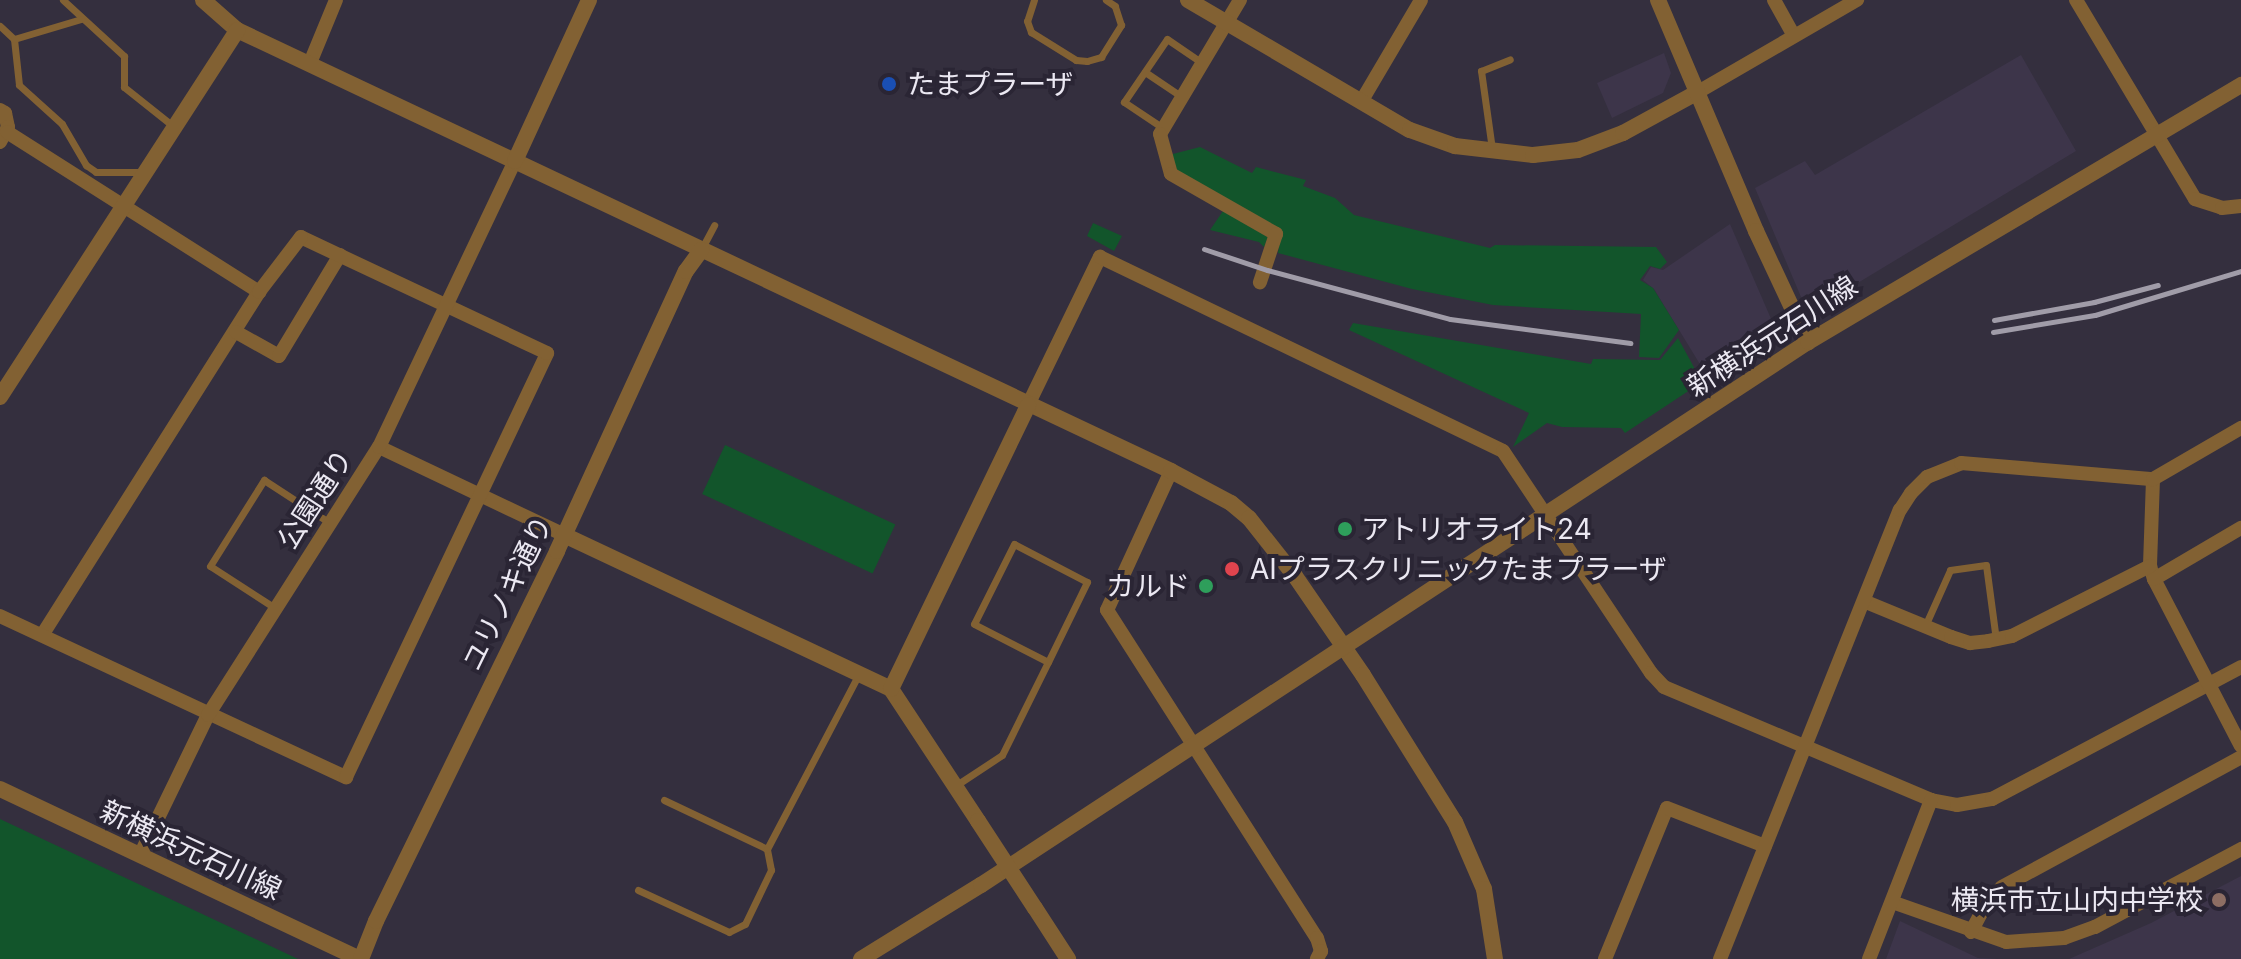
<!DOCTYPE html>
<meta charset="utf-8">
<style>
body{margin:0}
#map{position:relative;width:2241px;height:959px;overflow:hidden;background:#342f3e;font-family:Inter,"Noto Sans JP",sans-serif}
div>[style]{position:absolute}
.built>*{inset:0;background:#3d354a}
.green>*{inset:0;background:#12552b;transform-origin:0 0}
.service>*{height:7px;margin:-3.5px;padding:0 3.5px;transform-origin:3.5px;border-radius:3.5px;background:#826133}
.minor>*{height:14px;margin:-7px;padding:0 7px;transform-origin:7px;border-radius:7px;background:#826133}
.tertiary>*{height:16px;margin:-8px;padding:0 8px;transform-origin:8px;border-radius:8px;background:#826133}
.rail>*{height:5px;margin:-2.5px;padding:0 2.5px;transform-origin:2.5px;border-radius:2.5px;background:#a09ca8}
.tertiary-bridge>*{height:16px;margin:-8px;padding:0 8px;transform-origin:8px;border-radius:8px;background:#826133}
.dots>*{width:22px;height:22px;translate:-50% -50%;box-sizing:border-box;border:4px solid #2a2534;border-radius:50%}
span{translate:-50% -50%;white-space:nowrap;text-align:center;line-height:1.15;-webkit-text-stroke:8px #2a2534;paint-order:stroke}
.poi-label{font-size:28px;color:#ebe8f2}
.left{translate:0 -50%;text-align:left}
.right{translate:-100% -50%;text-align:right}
.street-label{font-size:28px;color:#ebe8f2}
</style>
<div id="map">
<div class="built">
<div style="clip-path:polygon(1664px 53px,1671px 73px,1663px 93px,1612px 118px,1597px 83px)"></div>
<div style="clip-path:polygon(2021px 55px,2076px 151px,1823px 304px,1801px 297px,1755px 188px,1805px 161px,1815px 175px)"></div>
<div style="clip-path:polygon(1730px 224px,1772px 321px,1766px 342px,1709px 379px,1654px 289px,1643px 280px,1651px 267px,1663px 270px)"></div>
<div style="clip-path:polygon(2241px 876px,2241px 959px,2069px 959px,2151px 923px)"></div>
<div style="clip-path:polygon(1900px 921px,1978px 958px,1999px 959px,1886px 959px)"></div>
</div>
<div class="green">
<div style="clip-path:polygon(1200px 147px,1252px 173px,1256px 167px,1306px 180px,1303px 186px,1335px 198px,1354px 215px,1490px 248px,1495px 245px,1656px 247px,1667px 262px,1660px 269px,1650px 266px,1640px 280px,1653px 288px,1679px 330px,1659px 358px,1639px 357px,1641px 314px,1493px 305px,1412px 289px,1278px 253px,1281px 233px,1174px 171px,1169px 155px)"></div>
<div style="clip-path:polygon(1223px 211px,1268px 237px,1264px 247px,1259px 242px,1210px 230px)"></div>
<div style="clip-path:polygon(1093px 223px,1122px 236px,1114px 251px,1087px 236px)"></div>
<div style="clip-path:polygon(1353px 323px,1591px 364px,1593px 359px,1660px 360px,1678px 338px,1702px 382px,1625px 433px,1621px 428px,1562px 427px,1547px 423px,1513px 447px,1529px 413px,1349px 330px)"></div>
<div style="left:725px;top:445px;width:188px;height:54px;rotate:25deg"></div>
<div style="clip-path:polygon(0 819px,298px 959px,0 959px)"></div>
</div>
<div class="service">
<div style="left:63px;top:0;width:83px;rotate:42.6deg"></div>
<div style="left:124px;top:56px;width:31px;rotate:90deg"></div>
<div style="left:124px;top:87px;width:63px;rotate:38.5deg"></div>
<div style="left:1034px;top:0;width:22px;rotate:108deg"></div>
<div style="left:1027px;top:21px;width:12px;rotate:70deg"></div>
<div style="left:1031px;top:32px;width:53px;rotate:31.9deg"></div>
<div style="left:1076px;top:60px;width:11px;rotate:5deg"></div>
<div style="left:1087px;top:61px;width:15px;rotate:-16deg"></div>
<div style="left:1101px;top:57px;width:38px;rotate:-58deg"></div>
<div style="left:1121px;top:25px;width:20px;rotate:-108deg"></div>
<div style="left:1115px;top:6px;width:11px;rotate:-146deg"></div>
<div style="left:0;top:26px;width:19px;rotate:43deg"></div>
<div style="left:14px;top:39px;width:46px;rotate:83.8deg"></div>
<div style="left:19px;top:85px;width:58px;rotate:42.2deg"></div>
<div style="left:62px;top:124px;width:48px;rotate:59.7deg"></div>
<div style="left:86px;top:165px;width:12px;rotate:35deg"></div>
<div style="left:96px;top:172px;width:47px"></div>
<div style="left:14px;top:39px;width:70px;rotate:-16.6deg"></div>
<div style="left:1145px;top:72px;width:45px;rotate:34deg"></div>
<div style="left:1163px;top:128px;width:47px;rotate:-146.3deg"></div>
<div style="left:1124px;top:102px;width:76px;rotate:-55.7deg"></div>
<div style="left:1167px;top:39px;width:42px;rotate:34.4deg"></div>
<div style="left:1492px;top:149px;width:79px;rotate:-98deg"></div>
<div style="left:1481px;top:71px;width:31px;rotate:-22deg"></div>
<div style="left:702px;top:248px;width:26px;rotate:-62deg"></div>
<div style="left:275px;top:608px;width:77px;rotate:-147.1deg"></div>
<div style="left:210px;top:566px;width:102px;rotate:-57.9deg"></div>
<div style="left:264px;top:480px;width:79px;rotate:33.1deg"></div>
<div style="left:1925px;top:626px;width:61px;rotate:-65.9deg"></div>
<div style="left:1950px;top:570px;width:36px;rotate:-8deg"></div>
<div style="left:1986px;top:565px;width:76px;rotate:82.4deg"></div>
<div style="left:955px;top:786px;width:56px;rotate:-33.4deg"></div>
<div style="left:1002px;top:755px;width:104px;rotate:-63.7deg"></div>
<div style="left:1048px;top:662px;width:89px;rotate:-64deg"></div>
<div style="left:1087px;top:582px;width:82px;rotate:-152.5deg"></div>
<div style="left:1014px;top:544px;width:89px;rotate:116.6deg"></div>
<div style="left:974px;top:624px;width:83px;rotate:27.2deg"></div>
<div style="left:664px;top:800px;width:114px;rotate:25.4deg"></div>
<div style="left:638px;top:890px;width:100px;rotate:24.8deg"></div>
<div style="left:729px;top:932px;width:18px;rotate:-27deg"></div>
<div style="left:745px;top:924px;width:60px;rotate:-64.3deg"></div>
<div style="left:771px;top:870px;width:21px;rotate:-101deg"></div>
<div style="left:767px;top:849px;width:198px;rotate:-62.3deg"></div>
</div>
<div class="minor">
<div style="left:1240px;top:0;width:156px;rotate:120.8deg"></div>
<div style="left:1160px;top:134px;width:41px;rotate:74.6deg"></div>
<div style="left:1171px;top:174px;width:121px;rotate:29.7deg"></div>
<div style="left:1276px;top:234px;width:51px;rotate:108.4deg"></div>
<div style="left:1774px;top:0;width:41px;rotate:60.9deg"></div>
<div style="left:2076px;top:0;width:232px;rotate:59.1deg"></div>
<div style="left:2195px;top:199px;width:28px;rotate:18deg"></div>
<div style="left:2222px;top:208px;width:19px;rotate:-6deg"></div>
<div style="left:310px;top:63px;width:68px;rotate:-67.6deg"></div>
<div style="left:1698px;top:92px;width:184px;rotate:-30.1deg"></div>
<div style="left:1361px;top:102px;width:118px;rotate:-59.5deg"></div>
<div style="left:0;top:110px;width:6px;rotate:31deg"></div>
<div style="left:5px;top:113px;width:14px;rotate:78deg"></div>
<div style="left:8px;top:127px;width:17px;rotate:118deg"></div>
<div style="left:7px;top:132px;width:299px;rotate:32.4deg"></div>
<div style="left:259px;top:292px;width:406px;rotate:122.3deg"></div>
<div style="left:236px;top:332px;width:49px;rotate:29.2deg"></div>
<div style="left:279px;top:356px;width:118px;rotate:-58.9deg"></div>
<div style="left:1028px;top:405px;width:165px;rotate:-64.1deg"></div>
<div style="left:1100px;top:257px;width:447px;rotate:25.7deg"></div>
<div style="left:1503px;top:451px;width:267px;rotate:56.3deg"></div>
<div style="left:1651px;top:673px;width:19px;rotate:47deg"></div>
<div style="left:1664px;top:687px;width:290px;rotate:22.9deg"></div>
<div style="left:1931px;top:800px;width:26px;rotate:11deg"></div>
<div style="left:1957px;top:805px;width:36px;rotate:-10deg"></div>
<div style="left:1992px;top:799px;width:282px;rotate:-27.9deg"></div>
<div style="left:379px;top:447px;width:205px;rotate:25.4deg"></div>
<div style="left:1171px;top:471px;width:153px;rotate:114.7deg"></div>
<div style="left:1107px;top:610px;width:389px;rotate:57.4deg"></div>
<div style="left:1317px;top:938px;width:14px;rotate:73deg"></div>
<div style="left:1321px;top:951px;width:9px;rotate:117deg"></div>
<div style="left:2153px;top:479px;width:87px;rotate:92deg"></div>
<div style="left:2150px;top:566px;width:14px;rotate:73deg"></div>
<div style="left:2154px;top:579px;width:188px;rotate:62.5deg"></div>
<div style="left:2154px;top:579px;width:101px;rotate:-30.4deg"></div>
<div style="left:1866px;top:602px;width:92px;rotate:22.4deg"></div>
<div style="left:1951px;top:637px;width:20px;rotate:18deg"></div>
<div style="left:1970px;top:643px;width:18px;rotate:-6deg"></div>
<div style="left:1988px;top:641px;width:25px;rotate:-12deg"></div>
<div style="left:2012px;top:636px;width:155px;rotate:-26.9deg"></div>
<div style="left:0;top:616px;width:382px;rotate:25deg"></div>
<div style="left:346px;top:777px;width:469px;rotate:-64.6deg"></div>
<div style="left:547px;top:353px;width:272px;rotate:-154.8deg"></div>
<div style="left:301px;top:237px;width:69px;rotate:127.4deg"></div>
<div style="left:140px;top:855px;width:156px;rotate:-64.1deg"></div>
<div style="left:208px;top:715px;width:318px;rotate:-57.5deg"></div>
<div style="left:379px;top:447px;width:317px;rotate:-64.6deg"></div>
<div style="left:1892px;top:902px;width:121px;rotate:19.3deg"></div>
<div style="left:2006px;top:942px;width:58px;rotate:-3.9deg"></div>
<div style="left:2064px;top:938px;width:33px;rotate:-20deg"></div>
<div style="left:2095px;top:927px;width:166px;rotate:-28.1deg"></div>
<div style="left:1971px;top:932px;width:34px;rotate:-62deg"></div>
<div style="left:1987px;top:902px;width:21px;rotate:-45deg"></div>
<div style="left:2002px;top:887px;width:272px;rotate:-28.5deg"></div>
<div style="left:1605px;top:959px;width:163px;rotate:-67.7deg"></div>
<div style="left:1667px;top:808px;width:105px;rotate:21.2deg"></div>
<div style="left:1720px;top:959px;width:484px;rotate:-68.2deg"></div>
<div style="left:1900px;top:510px;width:20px;rotate:-57deg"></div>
<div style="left:1911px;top:493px;width:23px;rotate:-45deg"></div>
<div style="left:1927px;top:477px;width:37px;rotate:-22deg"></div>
<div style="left:1961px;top:463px;width:193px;rotate:4.8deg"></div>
<div style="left:2153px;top:479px;width:102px;rotate:-30.1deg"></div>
<div style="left:1869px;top:959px;width:171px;rotate:-68.7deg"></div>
</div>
<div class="tertiary">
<div style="left:203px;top:0;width:45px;rotate:41.4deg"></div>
<div style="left:237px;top:30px;width:1033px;rotate:25.27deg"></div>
<div style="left:1171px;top:471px;width:68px;rotate:28.1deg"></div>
<div style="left:1231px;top:503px;width:23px;rotate:40deg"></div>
<div style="left:1249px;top:518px;width:74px;rotate:51.6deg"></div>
<div style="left:1295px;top:576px;width:120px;rotate:55.5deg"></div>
<div style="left:1363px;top:675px;width:173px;rotate:58deg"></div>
<div style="left:1455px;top:822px;width:73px;rotate:66.6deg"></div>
<div style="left:1484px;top:889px;width:71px;rotate:81.1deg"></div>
<div style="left:1188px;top:0;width:257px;rotate:30.4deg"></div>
<div style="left:1410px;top:130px;width:48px;rotate:19.6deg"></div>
<div style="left:1455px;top:146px;width:79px;rotate:6.6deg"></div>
<div style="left:1533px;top:155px;width:45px;rotate:-6.3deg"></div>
<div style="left:1578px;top:150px;width:48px;rotate:-20.7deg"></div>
<div style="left:1623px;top:133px;width:85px;rotate:-28.7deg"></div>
<div style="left:1658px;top:0;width:251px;rotate:67deg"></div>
<div style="left:1756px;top:231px;width:123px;rotate:64.9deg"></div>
<div style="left:515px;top:161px;width:177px;rotate:-65.3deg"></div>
<div style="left:0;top:397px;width:437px;rotate:-57.1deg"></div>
<div style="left:564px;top:535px;width:361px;rotate:25.2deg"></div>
<div style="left:891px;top:689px;width:158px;rotate:56.6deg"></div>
<div style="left:891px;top:689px;width:315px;rotate:-64.2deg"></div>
<div style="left:0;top:789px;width:398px;rotate:25.3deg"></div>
<div style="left:1035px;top:908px;width:61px;rotate:57.1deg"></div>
<div style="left:361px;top:959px;width:41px;rotate:-68.5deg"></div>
<div style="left:376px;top:921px;width:412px;rotate:-63.9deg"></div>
<div style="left:557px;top:551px;width:308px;rotate:-65.3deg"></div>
<div style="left:686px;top:271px;width:26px;rotate:-54deg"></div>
<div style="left:861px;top:959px;width:141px;rotate:-31.7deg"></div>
<div style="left:981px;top:885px;width:989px;rotate:-33.29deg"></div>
<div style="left:1808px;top:342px;width:504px;rotate:-30.69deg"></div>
</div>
<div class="rail">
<div style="left:1204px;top:249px;width:66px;rotate:18.4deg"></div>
<div style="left:1267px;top:270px;width:189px;rotate:15deg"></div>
<div style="left:1450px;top:319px;width:182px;rotate:7.6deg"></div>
<div style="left:1994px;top:320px;width:102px;rotate:-10.2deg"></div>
<div style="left:2094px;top:302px;width:66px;rotate:-14.9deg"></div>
<div style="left:1993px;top:332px;width:103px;rotate:-9.5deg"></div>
<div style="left:2095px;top:315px;width:152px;rotate:-16.8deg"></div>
</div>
<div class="tertiary-bridge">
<div style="left:978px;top:821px;width:104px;rotate:56.8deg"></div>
</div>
<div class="dots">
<div style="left:889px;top:84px;background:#1a4fb4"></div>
<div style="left:1345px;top:529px;background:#2e9e5b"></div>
<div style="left:1232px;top:569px;background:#e0444e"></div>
<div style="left:1206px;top:586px;background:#2e9e5b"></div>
<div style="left:2219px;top:900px;background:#8d6e63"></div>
</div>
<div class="poi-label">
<span class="left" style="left:907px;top:84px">たまプラーザ</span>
<span class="left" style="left:1361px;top:529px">アトリオライト24</span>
<span class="left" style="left:1250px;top:569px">AIプラスクリニックたまプラーザ</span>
<span class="right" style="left:1190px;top:586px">カルド</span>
<span class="right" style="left:2203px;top:900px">横浜市立山内中学校</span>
</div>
<div class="street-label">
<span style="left:1772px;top:336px;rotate:-33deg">新横浜元石川線</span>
<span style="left:315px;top:499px;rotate:-57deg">公園通り</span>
<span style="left:507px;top:593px;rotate:-64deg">ユリノキ通り</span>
<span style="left:191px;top:850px;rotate:25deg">新横浜元石川線</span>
</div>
</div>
